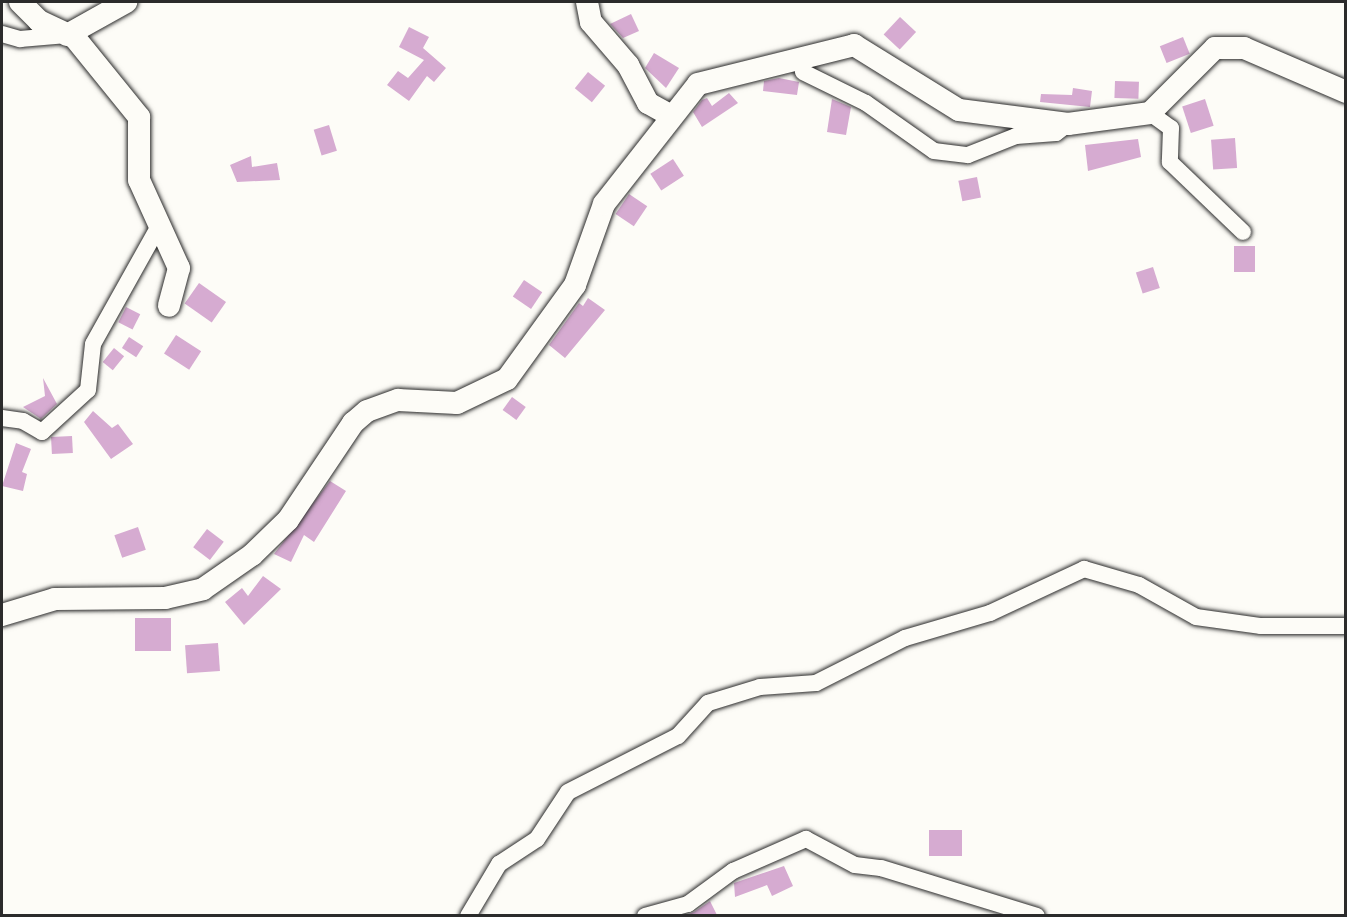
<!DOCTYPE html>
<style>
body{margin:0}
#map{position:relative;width:1347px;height:917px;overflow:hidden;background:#fdfcf7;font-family:Sriracha,sans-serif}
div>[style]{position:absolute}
.building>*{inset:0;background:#d6abd1;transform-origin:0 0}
.roads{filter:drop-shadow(0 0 2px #2b2b2b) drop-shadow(0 0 2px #2b2b2b)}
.street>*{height:16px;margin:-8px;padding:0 8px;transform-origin:8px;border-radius:8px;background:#fdfcf7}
.secondary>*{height:22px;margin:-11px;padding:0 11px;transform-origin:11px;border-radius:11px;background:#fdfcf7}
span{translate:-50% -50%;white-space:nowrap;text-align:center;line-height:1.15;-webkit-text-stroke:5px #fdfcf7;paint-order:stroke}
.frame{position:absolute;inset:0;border:3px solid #2b2b2b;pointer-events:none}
</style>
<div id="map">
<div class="building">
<div style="clip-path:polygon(631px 14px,639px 31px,623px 38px,610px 24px)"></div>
<div style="left:900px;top:17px;width:22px;height:24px;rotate:43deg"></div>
<div style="clip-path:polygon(409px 27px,429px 37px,423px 48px,446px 68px,434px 82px,427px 76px,409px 101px,387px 85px,398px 71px,408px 78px,424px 60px,399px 47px)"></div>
<div style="left:1183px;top:37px;width:18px;height:25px;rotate:68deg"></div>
<div style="clip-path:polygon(654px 53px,679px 68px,666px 88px,645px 68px)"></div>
<div style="left:588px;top:72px;width:22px;height:21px;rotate:39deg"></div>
<div style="clip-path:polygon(779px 78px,799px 82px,797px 95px,763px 91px,764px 81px)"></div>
<div style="left:1115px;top:81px;width:24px;height:17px;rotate:2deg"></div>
<div style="clip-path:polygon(1073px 88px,1092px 91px,1090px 107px,1040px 102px,1041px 94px,1072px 95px)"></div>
<div style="clip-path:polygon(729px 93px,738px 103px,702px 127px,693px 112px,702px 100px,707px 98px,712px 106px)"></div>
<div style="clip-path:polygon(832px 99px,851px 107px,846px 135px,827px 132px)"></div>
<div style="left:1205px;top:99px;width:28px;height:24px;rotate:72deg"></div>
<div style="left:329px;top:125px;width:27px;height:16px;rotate:73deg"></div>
<div style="left:1235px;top:138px;width:30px;height:24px;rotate:86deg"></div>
<div style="clip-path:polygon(1138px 139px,1141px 157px,1088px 171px,1085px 145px)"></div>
<div style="clip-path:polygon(251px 156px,252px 167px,277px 163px,280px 180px,237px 182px,230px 165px)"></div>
<div style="left:673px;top:159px;width:20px;height:27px;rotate:57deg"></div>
<div style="left:977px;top:177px;width:21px;height:19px;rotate:79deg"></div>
<div style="left:629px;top:194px;width:22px;height:24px;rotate:34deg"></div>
<div style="left:1234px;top:246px;width:21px;height:26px"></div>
<div style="left:1153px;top:267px;width:22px;height:18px;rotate:72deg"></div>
<div style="left:524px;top:280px;width:22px;height:20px;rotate:34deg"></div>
<div style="left:199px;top:283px;width:33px;height:25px;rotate:35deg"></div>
<div style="clip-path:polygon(588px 298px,605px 310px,565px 358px,549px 345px,579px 303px,583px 306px)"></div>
<div style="left:126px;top:307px;width:16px;height:17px;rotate:27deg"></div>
<div style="left:176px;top:335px;width:30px;height:22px;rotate:33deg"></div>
<div style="left:129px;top:337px;width:17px;height:13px;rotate:33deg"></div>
<div style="left:114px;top:348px;width:13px;height:18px;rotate:39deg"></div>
<div style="clip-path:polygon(43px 378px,57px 404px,41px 419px,23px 407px,45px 396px)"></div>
<div style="left:512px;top:397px;width:17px;height:16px;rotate:36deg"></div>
<div style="clip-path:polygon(93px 411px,112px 428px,118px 424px,133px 444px,111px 459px,84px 422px)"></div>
<div style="left:72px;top:436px;width:17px;height:21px;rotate:87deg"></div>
<div style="clip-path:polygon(16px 443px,31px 449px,22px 472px,27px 474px,23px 491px,2px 486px)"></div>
<div style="clip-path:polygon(330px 481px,346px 491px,314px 542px,304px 535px,291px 562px,274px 554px)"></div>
<div style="left:138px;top:527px;width:24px;height:25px;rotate:71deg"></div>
<div style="left:207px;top:529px;width:21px;height:23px;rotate:37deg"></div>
<div style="clip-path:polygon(263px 576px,281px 589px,244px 625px,225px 602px,242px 588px,248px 596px)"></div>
<div style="left:135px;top:618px;width:36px;height:33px"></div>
<div style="left:218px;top:643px;width:28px;height:33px;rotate:86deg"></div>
<div style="left:929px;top:830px;width:33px;height:26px"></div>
<div style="clip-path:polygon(784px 866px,793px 886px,772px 896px,767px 885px,735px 897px,734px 883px)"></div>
<div style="clip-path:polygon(710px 901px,717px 915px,686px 915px,694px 912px)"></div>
</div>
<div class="roads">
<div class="street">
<div style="left:2px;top:34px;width:19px;rotate:16deg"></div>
<div style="left:20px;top:39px;width:47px;rotate:-4.9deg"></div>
<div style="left:803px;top:72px;width:70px;rotate:26.2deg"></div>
<div style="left:866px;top:103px;width:83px;rotate:35.2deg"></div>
<div style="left:934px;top:151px;width:34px;rotate:7deg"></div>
<div style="left:968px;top:155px;width:52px;rotate:-21.6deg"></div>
<div style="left:1016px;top:136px;width:40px;rotate:-4.3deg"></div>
<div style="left:1056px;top:133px;width:15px;rotate:-37deg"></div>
<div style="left:1150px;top:113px;width:26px;rotate:36deg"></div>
<div style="left:1171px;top:128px;width:34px;rotate:92deg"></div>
<div style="left:1170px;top:162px;width:101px;rotate:43.8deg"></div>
<div style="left:2px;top:418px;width:21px;rotate:8deg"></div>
<div style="left:23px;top:421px;width:22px;rotate:30deg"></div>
<div style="left:42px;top:432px;width:62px;rotate:-42.4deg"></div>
<div style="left:88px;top:390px;width:46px;rotate:-83.8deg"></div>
<div style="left:93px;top:344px;width:137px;rotate:-60.8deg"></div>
<div style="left:468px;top:916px;width:61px;rotate:-59.2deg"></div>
<div style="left:499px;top:864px;width:45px;rotate:-33.3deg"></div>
<div style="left:537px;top:839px;width:56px;rotate:-56.6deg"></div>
<div style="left:568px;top:792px;width:123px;rotate:-27deg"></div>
<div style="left:678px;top:736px;width:45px;rotate:-47.7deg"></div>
<div style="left:708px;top:703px;width:54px;rotate:-17.1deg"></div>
<div style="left:760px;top:687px;width:56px;rotate:-4.1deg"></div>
<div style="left:816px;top:683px;width:100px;rotate:-26.8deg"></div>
<div style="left:905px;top:638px;width:89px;rotate:-16.4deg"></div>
<div style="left:990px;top:613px;width:104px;rotate:-25.1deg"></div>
<div style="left:1084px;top:569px;width:57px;rotate:16.2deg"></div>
<div style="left:1139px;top:585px;width:65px;rotate:29.3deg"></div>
<div style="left:1196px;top:617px;width:66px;rotate:7.9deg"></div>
<div style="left:1261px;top:626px;width:85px"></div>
<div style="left:645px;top:916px;width:45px;rotate:-15.6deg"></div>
<div style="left:688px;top:904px;width:56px;rotate:-36.3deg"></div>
<div style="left:733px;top:871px;width:80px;rotate:-23.7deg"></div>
<div style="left:806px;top:839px;width:55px;rotate:28deg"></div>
<div style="left:855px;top:865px;width:26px;rotate:7deg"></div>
<div style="left:881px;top:868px;width:163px;rotate:17.1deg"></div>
</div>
<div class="secondary">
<div style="left:20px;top:2px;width:27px;rotate:45deg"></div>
<div style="left:39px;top:21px;width:40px;rotate:25deg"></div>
<div style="left:75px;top:38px;width:102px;rotate:51deg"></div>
<div style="left:139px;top:117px;width:63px;rotate:90deg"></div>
<div style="left:139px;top:180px;width:97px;rotate:65.6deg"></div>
<div style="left:179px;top:268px;width:39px;rotate:105deg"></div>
<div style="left:587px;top:2px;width:20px;rotate:79deg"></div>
<div style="left:591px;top:22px;width:57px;rotate:49.3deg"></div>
<div style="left:628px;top:65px;width:43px;rotate:62.2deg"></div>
<div style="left:648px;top:103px;width:25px;rotate:29deg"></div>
<div style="left:67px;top:35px;width:68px;rotate:-29.2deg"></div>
<div style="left:2px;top:615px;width:55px;rotate:-16.8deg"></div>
<div style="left:55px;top:599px;width:110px;rotate:-0.5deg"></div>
<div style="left:165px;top:598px;width:39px;rotate:-13deg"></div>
<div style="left:203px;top:589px;width:60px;rotate:-34.8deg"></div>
<div style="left:252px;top:555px;width:50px;rotate:-44.2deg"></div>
<div style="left:288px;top:520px;width:117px;rotate:-56.2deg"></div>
<div style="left:353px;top:423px;width:18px;rotate:-41deg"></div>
<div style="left:367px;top:411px;width:33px;rotate:-20deg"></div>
<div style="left:398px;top:400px;width:59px;rotate:2.9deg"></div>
<div style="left:457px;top:403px;width:55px;rotate:-25.6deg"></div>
<div style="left:507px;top:379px;width:116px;rotate:-54.1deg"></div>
<div style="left:575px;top:285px;width:86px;rotate:-70.3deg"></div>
<div style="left:604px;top:204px;width:152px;rotate:-51.9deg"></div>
<div style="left:698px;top:84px;width:161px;rotate:-14deg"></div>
<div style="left:854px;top:45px;width:123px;rotate:31.8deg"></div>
<div style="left:959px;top:110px;width:110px;rotate:7.3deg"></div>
<div style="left:1068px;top:124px;width:83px;rotate:-7.6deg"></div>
<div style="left:1150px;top:113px;width:92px;rotate:-45deg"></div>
<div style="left:1215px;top:48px;width:29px"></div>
<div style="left:1244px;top:48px;width:111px;rotate:23.3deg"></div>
</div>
</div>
<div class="frame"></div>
</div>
